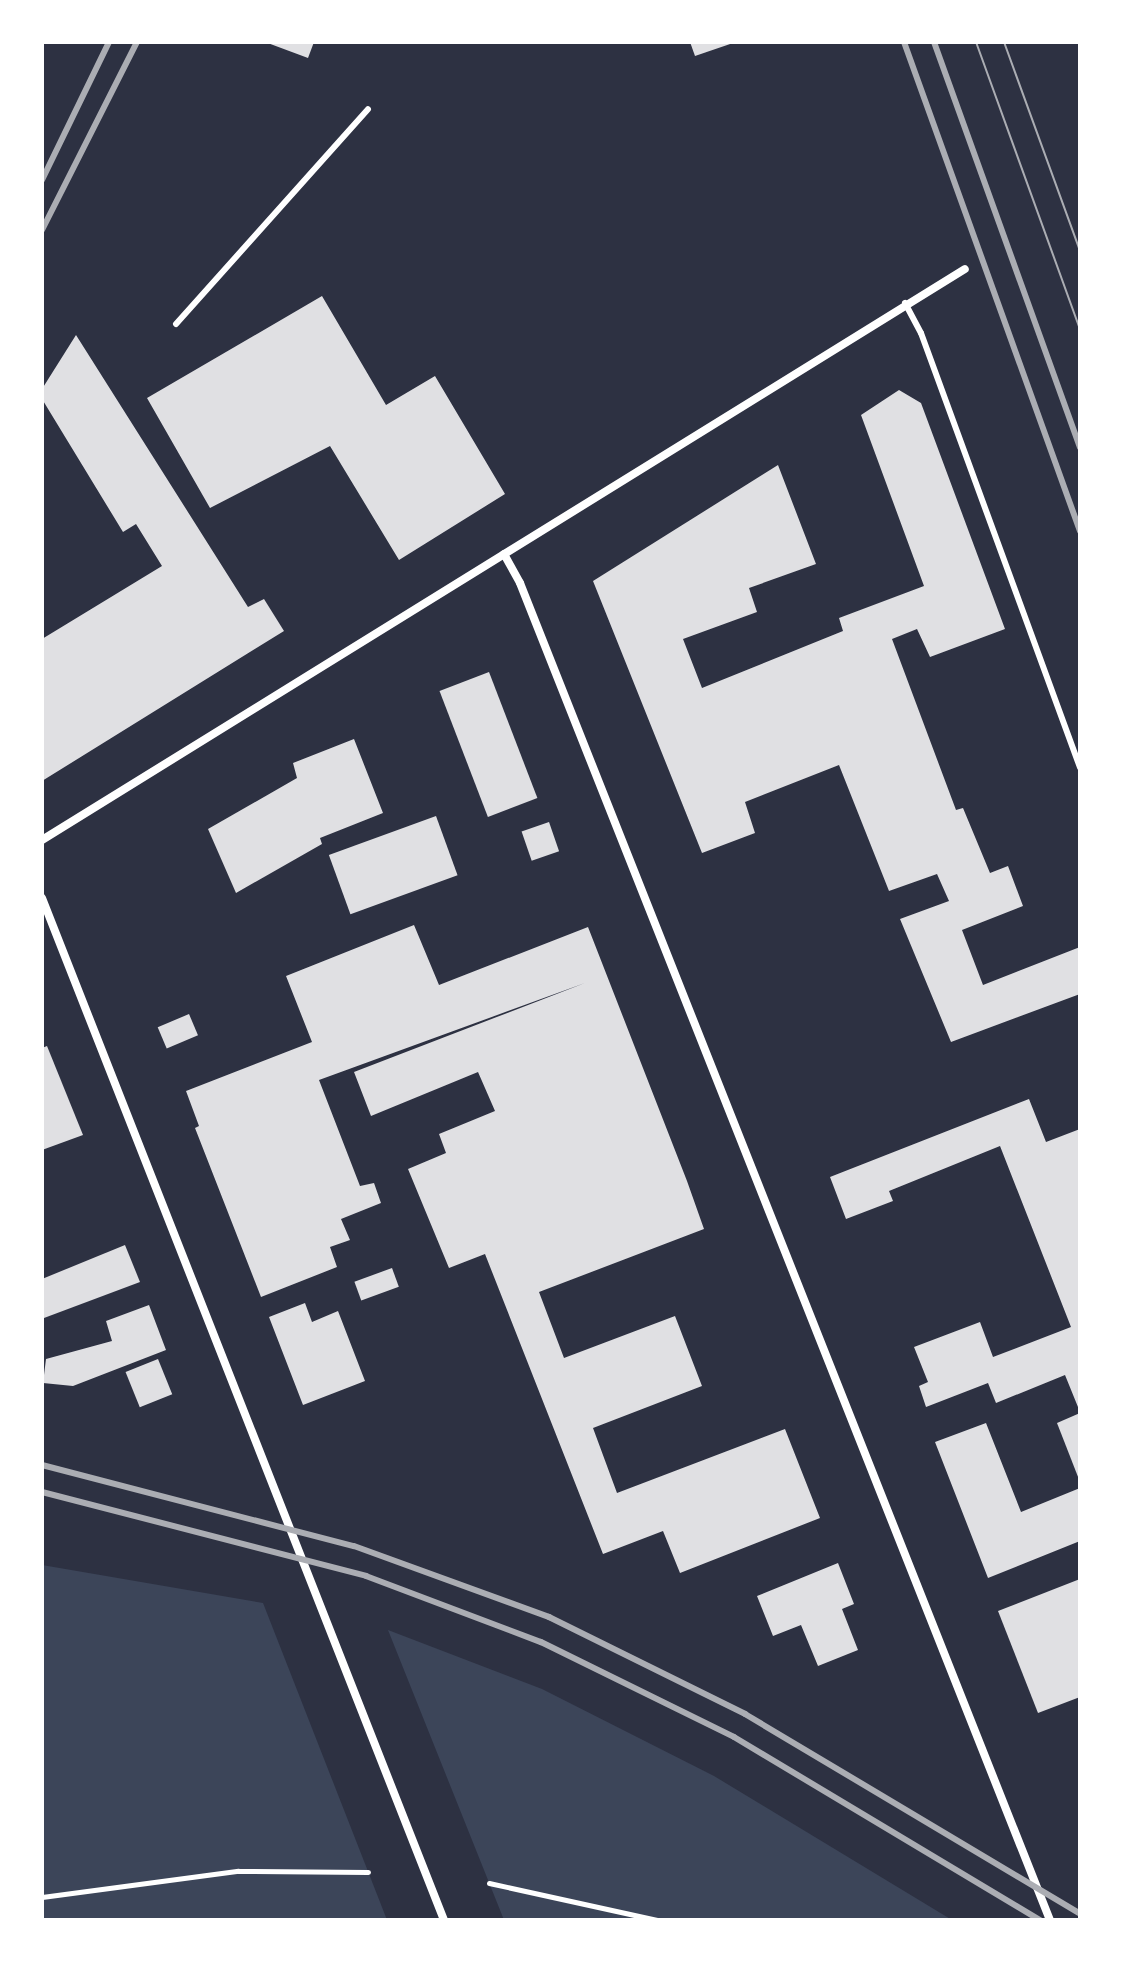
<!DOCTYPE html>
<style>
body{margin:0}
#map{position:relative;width:1122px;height:1962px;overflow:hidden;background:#2d3142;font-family:Arial,sans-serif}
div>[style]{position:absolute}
.green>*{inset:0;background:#3c4559}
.building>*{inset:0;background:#e0e0e3;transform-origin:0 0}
.path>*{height:5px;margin:-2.5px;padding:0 2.5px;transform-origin:2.5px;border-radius:2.5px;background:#fff}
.service>*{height:6px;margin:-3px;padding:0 3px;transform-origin:3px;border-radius:3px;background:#fff}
.minor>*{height:8px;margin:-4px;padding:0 4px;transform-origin:4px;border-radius:4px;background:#fff}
.tram>*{height:2px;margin:-1px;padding:0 1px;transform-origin:1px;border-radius:1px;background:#abadb3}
.rail>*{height:6px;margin:-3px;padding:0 3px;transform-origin:3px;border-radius:3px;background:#abadb3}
span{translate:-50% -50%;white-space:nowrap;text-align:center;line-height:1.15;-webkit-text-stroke:6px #fff;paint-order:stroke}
.frame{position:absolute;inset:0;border:44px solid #fff;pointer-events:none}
</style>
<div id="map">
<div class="green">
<div style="clip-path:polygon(42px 1565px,263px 1603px,387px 1920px,42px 1920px)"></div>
<div style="clip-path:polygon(388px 1630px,542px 1689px,714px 1776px,952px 1920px,504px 1920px)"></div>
</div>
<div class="building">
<div style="clip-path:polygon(265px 42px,314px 42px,308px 58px)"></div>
<div style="clip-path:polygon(690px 42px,736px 42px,695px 56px)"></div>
<div style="clip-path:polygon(322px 296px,386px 405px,435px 376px,505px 494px,399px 560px,330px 446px,210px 508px,147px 398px)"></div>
<div style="clip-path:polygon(76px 335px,248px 607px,264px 599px,284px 631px,42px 781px,42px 639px,162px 566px,136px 524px,123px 532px,42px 399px,42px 389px)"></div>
<div style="clip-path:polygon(899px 390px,921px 403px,1005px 629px,930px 657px,917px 629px,892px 639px,956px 810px,963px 808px,990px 873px,1008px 866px,1023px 906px,962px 930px,983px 985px,1080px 947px,1080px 994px,951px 1042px,900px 919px,949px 901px,937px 874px,889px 891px,839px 765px,745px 802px,755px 833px,702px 853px,593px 581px,778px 465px,816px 564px,749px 588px,757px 612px,683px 639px,702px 688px,843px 631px,839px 618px,924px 586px,861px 415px)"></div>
<div style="left:489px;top:672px;width:135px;height:53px;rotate:69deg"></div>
<div style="clip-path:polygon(354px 739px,383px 813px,320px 838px,322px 844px,236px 893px,208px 829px,297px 778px,293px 763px)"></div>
<div style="left:436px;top:816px;width:63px;height:114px;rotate:70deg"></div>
<div style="left:549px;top:822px;width:31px;height:29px;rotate:71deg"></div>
<div style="clip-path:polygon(414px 925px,439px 985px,588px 927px,687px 1181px,704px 1229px,539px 1292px,564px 1358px,675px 1316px,702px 1386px,593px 1428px,617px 1493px,785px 1429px,820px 1518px,680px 1573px,663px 1531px,603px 1554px,485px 1254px,449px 1268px,408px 1169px,446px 1153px,439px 1134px,495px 1111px,478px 1072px,371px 1116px,354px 1072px,585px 983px,319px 1080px,360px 1186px,374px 1183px,381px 1203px,341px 1219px,350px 1240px,330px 1247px,337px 1267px,261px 1297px,195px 1128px,199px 1126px,186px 1091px,312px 1042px,286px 976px)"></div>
<div style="left:189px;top:1014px;width:23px;height:34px;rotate:67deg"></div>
<div style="clip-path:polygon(47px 1046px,83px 1135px,42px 1150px,42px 1048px)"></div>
<div style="clip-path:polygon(1029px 1099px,1046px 1142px,1080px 1129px,1080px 1412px,1065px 1375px,996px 1403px,988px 1383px,926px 1407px,919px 1386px,928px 1382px,914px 1347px,980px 1322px,993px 1357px,1071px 1327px,1000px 1146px,889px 1191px,893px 1201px,846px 1219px,830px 1177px)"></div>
<div style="clip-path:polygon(125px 1245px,140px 1282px,44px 1318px,42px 1279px)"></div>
<div style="left:392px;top:1268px;width:20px;height:40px;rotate:70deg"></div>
<div style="clip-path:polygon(305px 1303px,312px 1322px,338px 1311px,365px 1381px,303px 1405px,269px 1317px)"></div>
<div style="clip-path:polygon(149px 1305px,166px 1350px,73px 1386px,43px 1383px,46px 1359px,112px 1341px,106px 1321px)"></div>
<div style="left:158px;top:1359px;width:38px;height:35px;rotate:68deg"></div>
<div style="clip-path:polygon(1080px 1413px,1080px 1482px,1057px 1423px)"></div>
<div style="clip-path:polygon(986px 1423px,1021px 1512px,1080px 1488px,1080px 1541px,988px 1578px,935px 1442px)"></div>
<div style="clip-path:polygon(838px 1563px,854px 1604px,842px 1609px,858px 1650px,818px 1666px,801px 1625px,773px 1636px,757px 1596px)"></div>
<div style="clip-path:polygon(1080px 1579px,1080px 1697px,1038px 1713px,998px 1611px)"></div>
</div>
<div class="path">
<div style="left:489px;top:1883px;width:172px;rotate:12.4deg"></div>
<div style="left:42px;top:1897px;width:198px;rotate:-7.6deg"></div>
<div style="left:238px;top:1871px;width:130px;rotate:0.4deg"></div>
</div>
<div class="service">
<div style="left:905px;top:303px;width:34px;rotate:62deg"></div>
<div style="left:921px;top:333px;width:463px;rotate:69.9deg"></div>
<div style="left:176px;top:324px;width:288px;rotate:-48.2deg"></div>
</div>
<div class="minor">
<div style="left:504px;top:554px;width:33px;rotate:61deg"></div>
<div style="left:520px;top:583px;width:1438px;rotate:68.38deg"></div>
<div style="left:42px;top:840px;width:1085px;rotate:-31.74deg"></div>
<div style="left:42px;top:898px;width:1098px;rotate:68.53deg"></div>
</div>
<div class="tram">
<div style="left:976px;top:42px;width:306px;rotate:70.1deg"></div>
<div style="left:1004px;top:42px;width:222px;rotate:70deg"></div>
</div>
<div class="rail">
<div style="left:904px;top:42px;width:520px;rotate:70.21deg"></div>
<div style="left:934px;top:42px;width:431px;rotate:70.2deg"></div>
<div style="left:42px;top:180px;width:153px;rotate:-64.1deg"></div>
<div style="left:42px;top:230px;width:211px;rotate:-63.2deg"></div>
<div style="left:42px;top:1465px;width:322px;rotate:14.6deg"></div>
<div style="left:354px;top:1546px;width:208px;rotate:20deg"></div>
<div style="left:549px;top:1617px;width:219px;rotate:26.3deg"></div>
<div style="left:745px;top:1714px;width:390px;rotate:30.8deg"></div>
<div style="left:42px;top:1492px;width:335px;rotate:14.5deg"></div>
<div style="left:366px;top:1576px;width:187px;rotate:20.7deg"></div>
<div style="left:541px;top:1642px;width:215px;rotate:26.2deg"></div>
<div style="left:734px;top:1737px;width:357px;rotate:30.9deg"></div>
</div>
<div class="frame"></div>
</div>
